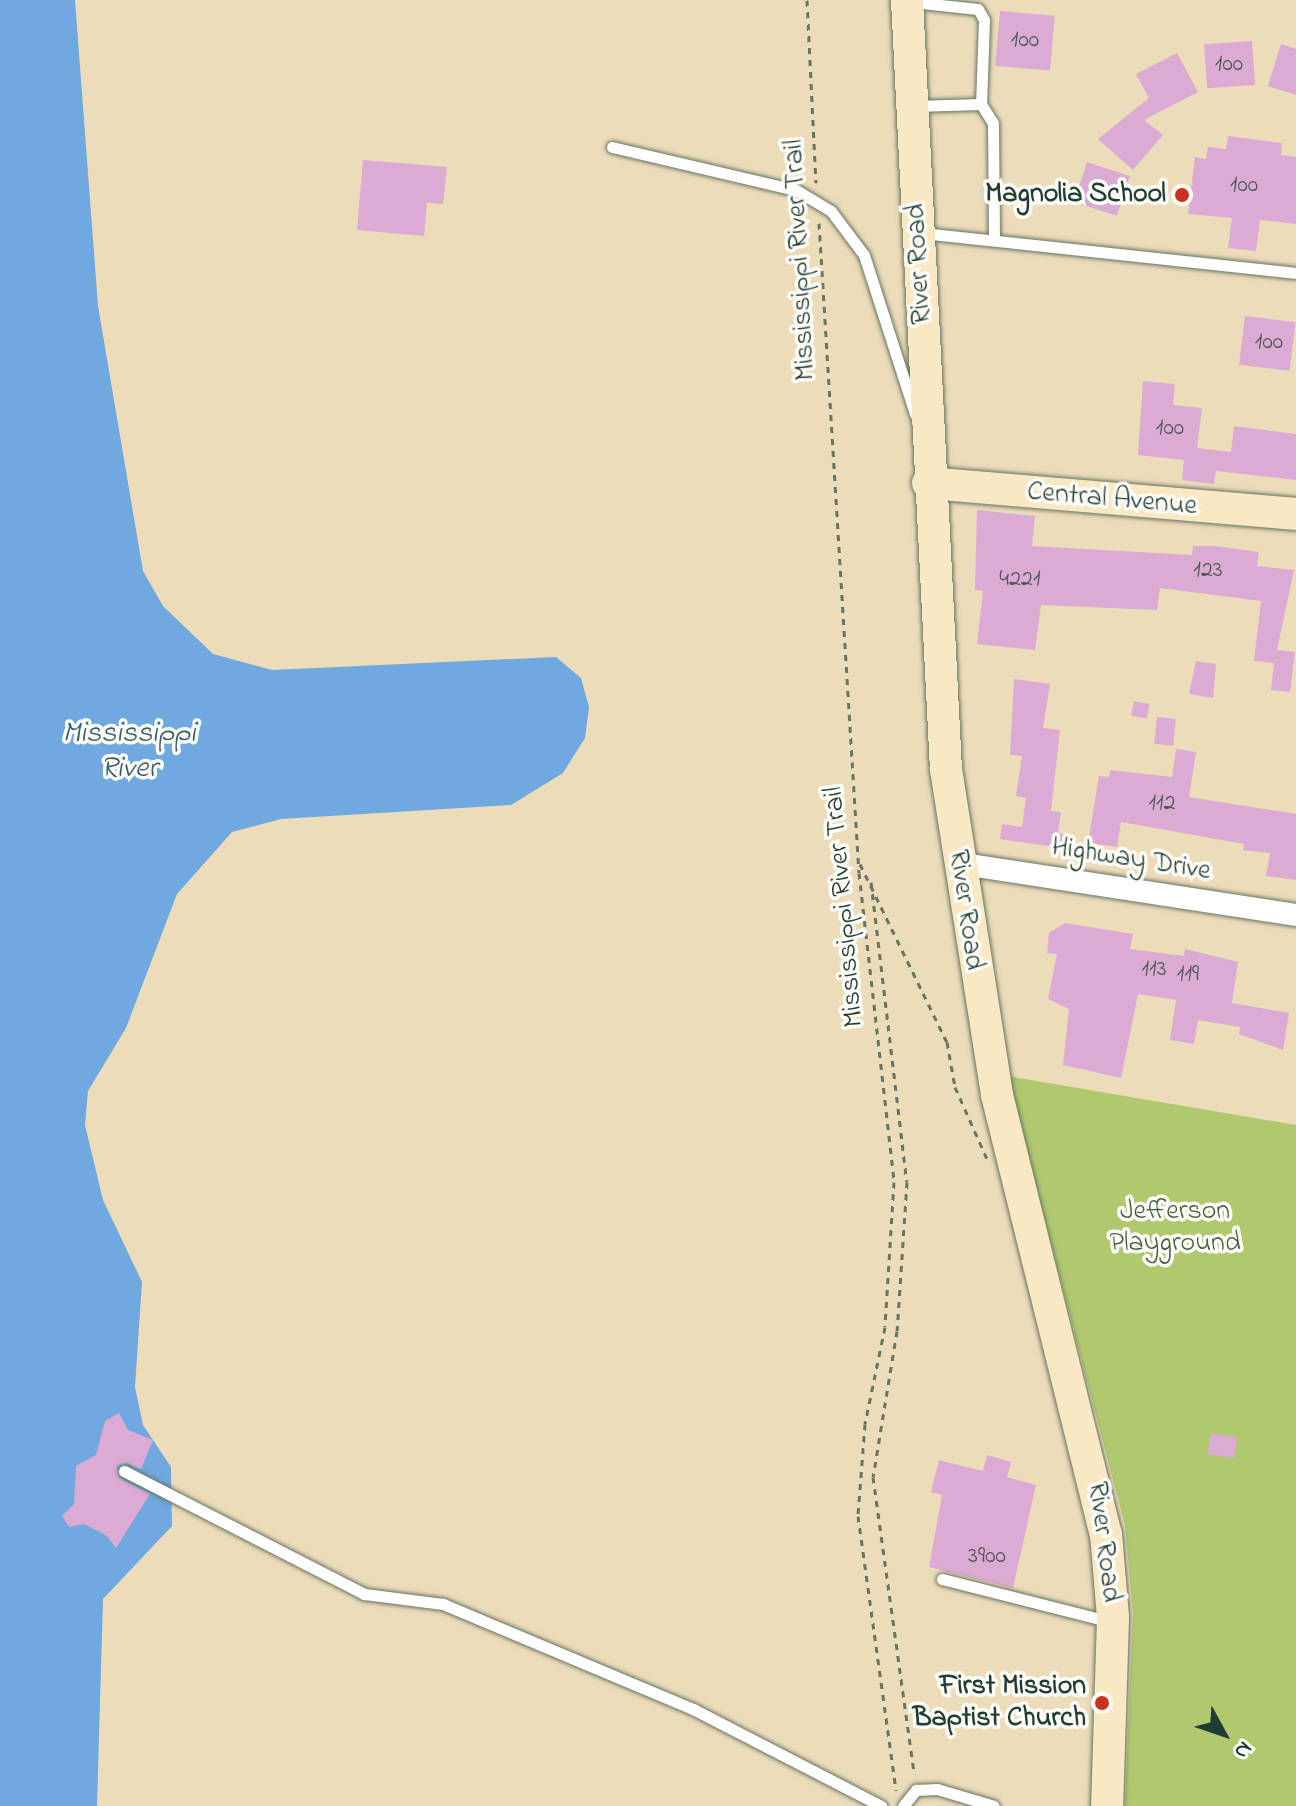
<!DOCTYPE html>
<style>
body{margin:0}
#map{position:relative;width:1296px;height:1806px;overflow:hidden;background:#eddcba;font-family:"Indie Flower",sans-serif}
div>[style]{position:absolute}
.green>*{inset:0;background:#b1c96e}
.water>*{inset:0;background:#6fa9e0}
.building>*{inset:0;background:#dcabd3;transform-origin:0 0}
.path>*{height:3px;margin-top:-1.5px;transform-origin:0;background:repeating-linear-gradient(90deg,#677563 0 6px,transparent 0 12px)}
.roads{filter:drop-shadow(0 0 2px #677563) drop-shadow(0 0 2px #677563)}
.lane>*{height:11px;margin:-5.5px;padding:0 5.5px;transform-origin:5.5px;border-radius:5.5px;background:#fff}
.street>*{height:22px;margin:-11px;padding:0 11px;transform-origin:11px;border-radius:11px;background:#fff}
.secondary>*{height:32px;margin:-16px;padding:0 16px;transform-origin:16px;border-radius:16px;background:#f8e8c3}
.dots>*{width:22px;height:22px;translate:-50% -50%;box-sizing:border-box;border:4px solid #fdfcf7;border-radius:50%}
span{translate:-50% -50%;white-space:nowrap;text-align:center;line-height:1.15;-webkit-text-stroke:7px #fdfcf7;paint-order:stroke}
.number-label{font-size:24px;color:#4e585c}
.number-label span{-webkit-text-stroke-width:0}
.poi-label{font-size:28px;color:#1f3d34;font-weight:700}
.right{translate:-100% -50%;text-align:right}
.street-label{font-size:28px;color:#1f3d34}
.park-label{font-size:28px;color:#446042}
.water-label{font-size:30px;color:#375d68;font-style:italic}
.north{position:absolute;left:1184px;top:1694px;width:80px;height:80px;-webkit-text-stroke:6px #fdfcf7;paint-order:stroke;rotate:130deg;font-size:22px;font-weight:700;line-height:32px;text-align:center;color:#1f3d34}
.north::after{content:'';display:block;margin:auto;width:28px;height:36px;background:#1f3d34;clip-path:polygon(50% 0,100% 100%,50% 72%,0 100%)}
</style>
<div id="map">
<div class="green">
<div style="clip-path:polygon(1007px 1076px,1296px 1125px,1296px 1806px,1125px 1806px,1133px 1614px,1125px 1525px)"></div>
</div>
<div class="water">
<div style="clip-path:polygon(0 0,75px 0,98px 306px,143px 571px,163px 606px,213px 654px,272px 670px,556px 657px,581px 678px,589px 707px,585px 738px,563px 773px,511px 805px,281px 819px,232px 832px,177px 894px,126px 1028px,88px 1091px,85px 1125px,103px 1200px,142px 1282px,135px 1387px,143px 1425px,171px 1467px,172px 1526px,103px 1599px,97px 1806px,0 1806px)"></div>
</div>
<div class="building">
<div style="left:1000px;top:11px;width:55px;height:55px;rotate:5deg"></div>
<div style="left:1252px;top:41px;width:44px;height:48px;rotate:86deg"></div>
<div style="clip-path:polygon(1281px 44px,1296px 49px,1296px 95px,1268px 86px)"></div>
<div style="clip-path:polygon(1177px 53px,1198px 92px,1144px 120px,1163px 135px,1133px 170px,1098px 139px,1149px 98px,1136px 74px)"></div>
<div style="clip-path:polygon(1228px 136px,1282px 143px,1281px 155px,1296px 157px,1296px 224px,1260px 220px,1256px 251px,1228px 248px,1232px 218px,1188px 214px,1195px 157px,1206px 159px,1208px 147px,1226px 149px)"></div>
<div style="clip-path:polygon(363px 160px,447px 167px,443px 204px,427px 203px,424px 236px,357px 230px)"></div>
<div style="left:1087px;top:162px;width:45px;height:42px;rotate:18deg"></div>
<div style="left:1245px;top:316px;width:51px;height:49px;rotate:7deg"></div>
<div style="clip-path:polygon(1143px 381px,1175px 384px,1173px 405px,1202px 408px,1197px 448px,1231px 452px,1234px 426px,1296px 434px,1296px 480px,1216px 471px,1214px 484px,1182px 480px,1184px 460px,1138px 455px)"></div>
<div style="clip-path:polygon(977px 510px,1035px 516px,1032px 546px,1192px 555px,1193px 546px,1215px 546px,1259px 552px,1257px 566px,1294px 570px,1277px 650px,1295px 652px,1290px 692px,1271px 690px,1274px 663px,1254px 661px,1261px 601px,1160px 588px,1157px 610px,1041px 605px,1035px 650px,977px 644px,983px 591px,975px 590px)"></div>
<div style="clip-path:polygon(1196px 661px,1216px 664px,1213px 698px,1189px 694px)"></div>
<div style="clip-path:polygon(1014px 679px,1050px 684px,1043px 728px,1060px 730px,1051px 811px,1061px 812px,1058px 833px,1070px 835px,1068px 849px,1000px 839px,1002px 824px,1022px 827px,1026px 798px,1016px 796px,1022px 756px,1010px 755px)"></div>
<div style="left:1134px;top:701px;width:16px;height:15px;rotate:11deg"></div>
<div style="left:1157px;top:717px;width:19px;height:27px;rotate:6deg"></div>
<div style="clip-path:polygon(1176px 749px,1196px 752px,1189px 797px,1296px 814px,1296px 880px,1266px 876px,1270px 853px,1243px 850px,1244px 844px,1121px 822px,1117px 847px,1088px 843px,1099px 776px,1109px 777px,1110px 770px,1172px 777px)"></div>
<div style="clip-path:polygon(1065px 923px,1133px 934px,1130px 949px,1184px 956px,1185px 949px,1238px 962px,1232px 1003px,1289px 1013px,1283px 1050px,1239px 1034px,1240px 1027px,1198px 1020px,1194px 1044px,1170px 1040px,1176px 1000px,1138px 994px,1121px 1078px,1063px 1065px,1069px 1009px,1048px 999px,1057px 954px,1047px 953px,1049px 933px)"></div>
<div style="clip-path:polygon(119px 1413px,128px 1430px,153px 1440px,141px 1469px,159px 1477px,127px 1463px,117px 1466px,119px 1478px,150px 1494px,116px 1548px,107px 1536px,84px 1524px,69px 1527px,62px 1516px,74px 1504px,76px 1466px,96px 1455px,105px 1421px)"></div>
<div style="left:1211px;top:1433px;width:27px;height:21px;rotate:10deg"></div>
<div style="clip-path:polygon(987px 1455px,1011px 1462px,1007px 1477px,1036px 1485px,1013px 1588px,929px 1567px,942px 1495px,931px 1492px,939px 1460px,983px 1471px)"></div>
</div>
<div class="path">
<div style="left:807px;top:0;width:183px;rotate:87.2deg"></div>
<div style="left:819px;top:223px;width:651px;rotate:86.48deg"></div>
<div style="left:859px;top:873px;width:311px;rotate:83.5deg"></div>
<div style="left:894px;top:1182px;width:145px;rotate:93.6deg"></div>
<div style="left:885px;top:1327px;width:99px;rotate:101.7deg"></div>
<div style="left:865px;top:1424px;width:92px;rotate:94.4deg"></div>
<div style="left:858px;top:1516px;width:277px;rotate:82.1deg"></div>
<div style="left:860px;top:864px;width:198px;rotate:64deg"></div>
<div style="left:947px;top:1042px;width:46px;rotate:79.9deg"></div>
<div style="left:955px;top:1087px;width:79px;rotate:66deg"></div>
<div style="left:871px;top:882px;width:302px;rotate:83.2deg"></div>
<div style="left:907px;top:1182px;width:149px;rotate:93.8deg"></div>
<div style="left:897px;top:1331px;width:148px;rotate:99.3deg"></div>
<div style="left:873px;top:1477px;width:300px;rotate:82.1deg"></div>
</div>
<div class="roads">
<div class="lane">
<div style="left:912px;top:2px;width:66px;rotate:6.1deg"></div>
<div style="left:978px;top:9px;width:13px;rotate:61deg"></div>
<div style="left:984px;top:20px;width:84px;rotate:92deg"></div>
<div style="left:915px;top:106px;width:66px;rotate:-1.7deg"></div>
<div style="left:981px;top:104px;width:22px;rotate:58deg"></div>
<div style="left:993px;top:123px;width:115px;rotate:89.5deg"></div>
<div style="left:612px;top:147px;width:189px;rotate:13.2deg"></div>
<div style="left:796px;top:190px;width:41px;rotate:31deg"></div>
<div style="left:831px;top:211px;width:55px;rotate:53.1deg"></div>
<div style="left:864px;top:255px;width:167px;rotate:72.2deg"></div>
<div style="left:923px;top:233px;width:375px;rotate:6.1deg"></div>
<div style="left:124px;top:1471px;width:270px;rotate:27.1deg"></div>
<div style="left:364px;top:1594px;width:80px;rotate:7.2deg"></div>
<div style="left:443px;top:1604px;width:271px;rotate:22.8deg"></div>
<div style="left:693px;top:1709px;width:212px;rotate:27.3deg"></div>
<div style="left:942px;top:1579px;width:171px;rotate:14.2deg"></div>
<div style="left:903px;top:1806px;width:21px;rotate:-51deg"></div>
<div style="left:916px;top:1790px;width:21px;rotate:-3deg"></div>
<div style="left:937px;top:1789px;width:59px;rotate:16.6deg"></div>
</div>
<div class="street">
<div style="left:957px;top:863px;width:343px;rotate:8.7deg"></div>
</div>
<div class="secondary">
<div style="left:907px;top:0;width:770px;rotate:87.1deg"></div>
<div style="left:946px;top:769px;width:330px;rotate:81.1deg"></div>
<div style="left:997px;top:1095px;width:452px;rotate:76.1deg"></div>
<div style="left:1106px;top:1534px;width:84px;rotate:85.2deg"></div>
<div style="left:1113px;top:1618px;width:188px;rotate:91.8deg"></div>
<div style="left:928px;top:483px;width:369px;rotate:4.8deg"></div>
</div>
</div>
<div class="dots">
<div style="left:1182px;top:195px;background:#c8321e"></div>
<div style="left:1102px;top:1703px;background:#c8321e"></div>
</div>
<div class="number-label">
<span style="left:1025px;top:41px">100</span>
<span style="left:1229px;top:65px">100</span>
<span style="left:1244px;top:186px">100</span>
<span style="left:1269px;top:343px">100</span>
<span style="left:1170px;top:429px">100</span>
<span style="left:1208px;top:571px">123</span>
<span style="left:1020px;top:580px">4221</span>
<span style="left:1162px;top:804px">112</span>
<span style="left:1154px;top:970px">113</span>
<span style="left:1188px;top:975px">119</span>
<span style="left:987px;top:1557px">3900</span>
</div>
<div class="poi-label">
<span class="right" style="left:1166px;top:195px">Magnolia School</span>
<span class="right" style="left:1086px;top:1703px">First Mission<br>Baptist Church</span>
</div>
<div class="street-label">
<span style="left:801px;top:260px;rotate:-93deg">Mississippi River Trail</span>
<span style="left:920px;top:264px;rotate:-93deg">River Road</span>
<span style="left:1112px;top:500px;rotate:5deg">Central Avenue</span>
<span style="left:1131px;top:860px;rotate:9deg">Highway Drive</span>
<span style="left:845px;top:907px;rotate:-95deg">Mississippi River Trail</span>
<span style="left:965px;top:910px;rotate:82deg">River Road</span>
<span style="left:1103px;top:1542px;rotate:83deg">River Road</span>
</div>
<div class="park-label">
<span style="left:1175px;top:1228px">Jefferson<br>Playground</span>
</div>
<div class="water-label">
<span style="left:129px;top:751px">Mississippi<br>River</span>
</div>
<div class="north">N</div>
</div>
